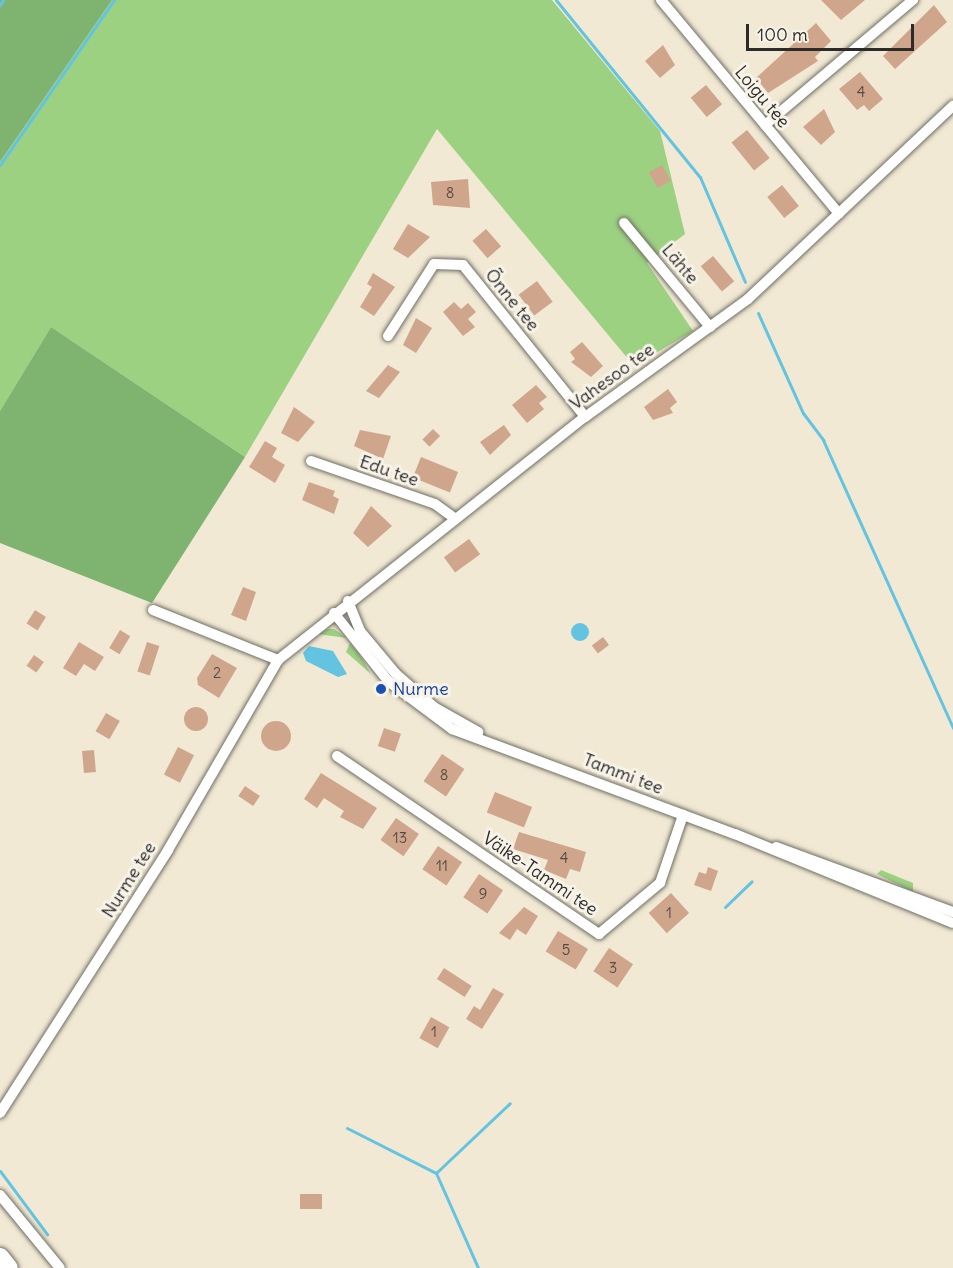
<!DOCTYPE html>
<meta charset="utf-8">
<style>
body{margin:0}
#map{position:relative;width:953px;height:1268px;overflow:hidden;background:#f1e9d3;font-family:Delius,sans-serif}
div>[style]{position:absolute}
.green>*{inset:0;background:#9dd182}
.forest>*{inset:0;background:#7eb370}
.water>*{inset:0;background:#63c4e1}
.round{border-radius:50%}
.stream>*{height:3px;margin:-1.5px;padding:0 1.5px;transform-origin:1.5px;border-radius:1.5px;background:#63c4e1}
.building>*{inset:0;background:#cfa68c;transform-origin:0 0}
.roads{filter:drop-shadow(0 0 2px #706e66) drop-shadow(0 0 2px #706e66)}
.minor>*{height:10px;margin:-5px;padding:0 5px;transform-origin:5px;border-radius:5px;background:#fff}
.trunk>*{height:18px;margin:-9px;padding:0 9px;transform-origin:9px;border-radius:9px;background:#fff}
.dots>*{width:16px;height:16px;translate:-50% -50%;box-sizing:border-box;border:3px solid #f7f3e8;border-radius:50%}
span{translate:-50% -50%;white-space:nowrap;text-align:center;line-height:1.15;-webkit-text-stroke:6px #f7f3e8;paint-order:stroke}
.number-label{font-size:15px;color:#544a43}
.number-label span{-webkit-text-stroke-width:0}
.street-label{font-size:18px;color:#2b2b2b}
.transit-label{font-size:18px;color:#164399}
.left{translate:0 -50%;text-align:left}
.scale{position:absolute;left:746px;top:24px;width:168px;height:27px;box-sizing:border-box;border:3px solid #2b2b2b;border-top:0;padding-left:8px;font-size:18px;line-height:21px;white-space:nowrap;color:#2b2b2b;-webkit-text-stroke:4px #f7f3e8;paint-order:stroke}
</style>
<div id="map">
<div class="green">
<div style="clip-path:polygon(112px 0,552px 0,660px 131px,685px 234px,647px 263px,693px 331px,634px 366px,437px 129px,245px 457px,51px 327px,0 411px,0 162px)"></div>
<div style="clip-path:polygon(334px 629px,347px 638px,317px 634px,328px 629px)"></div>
<div style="clip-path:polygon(350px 643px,359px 654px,371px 674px,346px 652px)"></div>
<div style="clip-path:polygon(881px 870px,913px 883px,913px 892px,877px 874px)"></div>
</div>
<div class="forest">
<div style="clip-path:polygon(0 0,112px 0,0 162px)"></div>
<div style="clip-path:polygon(51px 327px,245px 457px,152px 603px,0 543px,0 411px)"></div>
</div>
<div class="water">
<div class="round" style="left:571px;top:623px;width:18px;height:18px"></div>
<div style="clip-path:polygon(309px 646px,333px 651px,347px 674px,338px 677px,306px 661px,303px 653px)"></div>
</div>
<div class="stream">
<div style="left:556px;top:0;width:228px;rotate:50.9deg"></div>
<div style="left:700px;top:177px;width:114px;rotate:66.8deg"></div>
<div style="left:0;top:5px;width:6px;rotate:-59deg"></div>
<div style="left:0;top:165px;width:201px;rotate:-55.4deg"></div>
<div style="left:758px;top:313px;width:110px;rotate:65.8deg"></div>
<div style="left:803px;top:413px;width:34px;rotate:53deg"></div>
<div style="left:823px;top:440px;width:316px;rotate:65.7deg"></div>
<div style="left:725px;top:907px;width:37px;rotate:-44deg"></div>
<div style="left:347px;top:1128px;width:100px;rotate:26.8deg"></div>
<div style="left:436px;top:1173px;width:104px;rotate:66.1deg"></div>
<div style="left:0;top:1171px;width:79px;rotate:53.3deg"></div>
<div style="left:437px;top:1172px;width:100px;rotate:-43.4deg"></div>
</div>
<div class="building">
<div style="clip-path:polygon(821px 0,865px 0,841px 20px)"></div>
<div style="clip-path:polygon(934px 5px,947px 22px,895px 69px,883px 56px)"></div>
<div style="clip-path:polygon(816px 23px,831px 41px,815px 57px,818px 61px,768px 93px,756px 78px)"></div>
<div style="clip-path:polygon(663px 45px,675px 65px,660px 78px,645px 61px)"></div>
<div style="clip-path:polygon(860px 72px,883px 99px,869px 111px,864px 105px,857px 110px,839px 89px)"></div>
<div style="left:706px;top:85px;width:25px;height:20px;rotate:50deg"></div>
<div style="clip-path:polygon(824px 109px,835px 132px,821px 145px,803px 127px)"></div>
<div style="left:747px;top:130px;width:36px;height:20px;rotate:51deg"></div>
<div style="left:662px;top:165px;width:18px;height:15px;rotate:61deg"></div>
<div style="clip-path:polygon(468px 179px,470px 208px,433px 205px,431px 182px)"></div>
<div style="left:782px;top:185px;width:27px;height:19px;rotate:51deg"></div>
<div style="clip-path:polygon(408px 224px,430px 237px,408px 258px,393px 249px)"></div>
<div style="left:486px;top:229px;width:23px;height:18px;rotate:49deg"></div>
<div style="left:713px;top:256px;width:33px;height:16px;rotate:50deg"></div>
<div style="clip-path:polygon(373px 273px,395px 287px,374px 316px,360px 307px,372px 287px,367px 284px)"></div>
<div style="left:537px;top:281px;width:26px;height:23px;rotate:53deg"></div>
<div style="clip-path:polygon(454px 302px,461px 309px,468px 303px,476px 312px,468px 319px,475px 327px,463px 336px,443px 312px)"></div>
<div style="clip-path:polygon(416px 318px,432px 328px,416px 353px,403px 345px)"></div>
<div style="clip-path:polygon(582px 342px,603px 366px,591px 377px,571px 362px,575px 359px,570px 352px)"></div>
<div style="clip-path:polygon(388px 365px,400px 372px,379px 398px,366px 391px)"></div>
<div style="clip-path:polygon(536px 385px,547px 397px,539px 403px,544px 409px,527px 423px,512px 405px)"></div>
<div style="clip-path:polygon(668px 389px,677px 402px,670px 408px,673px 413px,653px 420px,644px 407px)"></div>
<div style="clip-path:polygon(294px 407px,315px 422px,298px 442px,281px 433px)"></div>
<div style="clip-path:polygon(504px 425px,511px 435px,490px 455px,480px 442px)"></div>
<div style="left:433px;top:429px;width:10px;height:15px;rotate:45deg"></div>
<div style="clip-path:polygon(360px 430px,391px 436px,383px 459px,354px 446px)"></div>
<div style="clip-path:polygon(265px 441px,277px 448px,272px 457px,285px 465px,275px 483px,249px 467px)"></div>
<div style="left:421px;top:457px;width:40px;height:22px;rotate:22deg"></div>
<div style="clip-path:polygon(309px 482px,335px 491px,333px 496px,339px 499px,334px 514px,302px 500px)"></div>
<div style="clip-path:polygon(371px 506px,392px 526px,368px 547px,353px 533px)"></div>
<div style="left:469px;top:539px;width:19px;height:31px;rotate:54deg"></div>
<div style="clip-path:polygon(243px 587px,256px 592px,246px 621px,231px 615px)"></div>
<div style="left:35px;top:610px;width:13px;height:16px;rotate:32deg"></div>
<div style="left:120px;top:630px;width:12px;height:21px;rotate:31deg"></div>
<div style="left:603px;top:637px;width:10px;height:14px;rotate:53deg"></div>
<div style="clip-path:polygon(79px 642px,104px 657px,95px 671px,84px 664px,76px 676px,63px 668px)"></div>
<div style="left:147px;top:642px;width:13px;height:31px;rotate:18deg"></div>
<div style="clip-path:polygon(212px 654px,237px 668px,219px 698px,198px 685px,197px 678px)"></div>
<div style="left:34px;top:655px;width:12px;height:13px;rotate:35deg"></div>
<div class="round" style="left:184px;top:707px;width:24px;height:24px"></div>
<div style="left:106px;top:713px;width:16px;height:21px;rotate:30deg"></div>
<div class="round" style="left:261px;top:721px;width:30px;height:30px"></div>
<div style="left:384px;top:728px;width:18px;height:19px;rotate:19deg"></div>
<div style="left:178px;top:747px;width:18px;height:31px;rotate:27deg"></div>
<div style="left:94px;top:750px;width:22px;height:12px;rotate:85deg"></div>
<div style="left:442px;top:754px;width:27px;height:33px;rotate:34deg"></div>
<div style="clip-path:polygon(321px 773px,377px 808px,363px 829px,340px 817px,344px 811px,324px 798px,317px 808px,304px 799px)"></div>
<div style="left:245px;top:786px;width:18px;height:12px;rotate:34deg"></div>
<div style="left:495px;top:792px;width:40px;height:22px;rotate:22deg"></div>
<div style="left:396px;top:818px;width:28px;height:27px;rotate:35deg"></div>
<div style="clip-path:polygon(519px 832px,586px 852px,580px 872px,570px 869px,566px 879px,544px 870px,548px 860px,513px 849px)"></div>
<div style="left:438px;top:846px;width:29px;height:28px;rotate:34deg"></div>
<div style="clip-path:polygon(708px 867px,718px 871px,711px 891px,694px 885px,699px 872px,706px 874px)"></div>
<div style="left:479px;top:874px;width:29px;height:28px;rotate:34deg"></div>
<div style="left:671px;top:893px;width:27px;height:30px;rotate:48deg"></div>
<div style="clip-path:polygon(524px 907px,538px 916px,526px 935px,517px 929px,510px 940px,499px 933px)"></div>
<div style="left:558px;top:931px;width:35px;height:24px;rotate:31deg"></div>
<div style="left:609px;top:948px;width:29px;height:28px;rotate:34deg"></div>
<div style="left:444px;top:968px;width:33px;height:13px;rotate:33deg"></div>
<div style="clip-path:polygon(493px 988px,504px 994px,482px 1029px,466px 1019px,474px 1006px,480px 1010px)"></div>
<div style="left:431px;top:1017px;width:21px;height:24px;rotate:29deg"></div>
<div style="left:322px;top:1194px;width:15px;height:22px;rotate:90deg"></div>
</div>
<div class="roads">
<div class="minor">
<div style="left:661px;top:0;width:278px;rotate:50.2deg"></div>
<div style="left:765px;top:125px;width:194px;rotate:-40.2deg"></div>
<div style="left:624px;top:223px;width:135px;rotate:50.4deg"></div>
<div style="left:388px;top:336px;width:85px;rotate:-57.4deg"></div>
<div style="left:434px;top:264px;width:29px;rotate:2deg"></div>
<div style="left:463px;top:265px;width:195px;rotate:51.2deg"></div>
<div style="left:311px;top:461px;width:131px;rotate:19.1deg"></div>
<div style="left:435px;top:504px;width:24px;rotate:36deg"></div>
<div style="left:348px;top:601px;width:32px;rotate:68deg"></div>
<div style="left:360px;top:631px;width:56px;rotate:50.1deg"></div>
<div style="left:396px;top:674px;width:50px;rotate:41deg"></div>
<div style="left:434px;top:707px;width:51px;rotate:29.6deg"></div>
<div style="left:153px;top:610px;width:135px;rotate:21.8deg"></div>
<div style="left:334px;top:613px;width:88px;rotate:51.4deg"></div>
<div style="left:389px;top:682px;width:79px;rotate:36.7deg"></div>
<div style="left:452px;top:729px;width:302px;rotate:20.4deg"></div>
<div style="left:735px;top:834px;width:235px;rotate:22.2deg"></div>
<div style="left:337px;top:756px;width:317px;rotate:34.2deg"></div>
<div style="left:599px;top:934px;width:80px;rotate:-39.9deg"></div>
<div style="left:660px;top:883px;width:72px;rotate:-71.3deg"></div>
<div style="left:776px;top:847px;width:189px;rotate:20.2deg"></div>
<div style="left:0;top:1113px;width:312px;rotate:-57.4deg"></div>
<div style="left:168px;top:850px;width:220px;rotate:-59.9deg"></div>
<div style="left:278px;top:660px;width:392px;rotate:-38.4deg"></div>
<div style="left:585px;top:417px;width:201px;rotate:-35.9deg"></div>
<div style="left:748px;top:299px;width:282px;rotate:-43.3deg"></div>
<div style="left:0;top:1195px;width:94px;rotate:50.6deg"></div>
</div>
<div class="trunk">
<div style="left:0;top:1257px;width:14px;rotate:51deg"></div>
</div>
</div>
<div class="dots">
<div style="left:381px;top:689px;background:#1a4fb4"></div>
</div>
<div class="number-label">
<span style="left:861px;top:92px">4</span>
<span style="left:450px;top:193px">8</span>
<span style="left:217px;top:673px">2</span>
<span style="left:444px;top:775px">8</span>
<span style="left:400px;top:838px">13</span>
<span style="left:564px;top:858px">4</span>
<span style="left:442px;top:866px">11</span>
<span style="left:483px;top:894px">9</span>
<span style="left:669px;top:913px">1</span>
<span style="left:566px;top:950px">5</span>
<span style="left:613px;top:968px">3</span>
<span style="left:434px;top:1032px">1</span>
</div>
<div class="street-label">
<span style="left:762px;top:97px;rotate:50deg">Loigu tee</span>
<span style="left:680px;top:264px;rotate:50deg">Lähte</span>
<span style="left:512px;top:300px;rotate:51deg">Õnne tee</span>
<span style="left:612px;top:377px;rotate:-36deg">Vahesoo tee</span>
<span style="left:389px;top:471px;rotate:19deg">Edu tee</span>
<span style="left:623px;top:774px;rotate:21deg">Tammi tee</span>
<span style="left:540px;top:874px;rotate:34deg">Väike-Tammi tee</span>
<span style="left:129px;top:880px;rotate:-58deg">Nurme tee</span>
</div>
<div class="transit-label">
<span class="left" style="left:393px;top:689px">Nurme</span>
</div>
<div class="scale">100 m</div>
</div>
